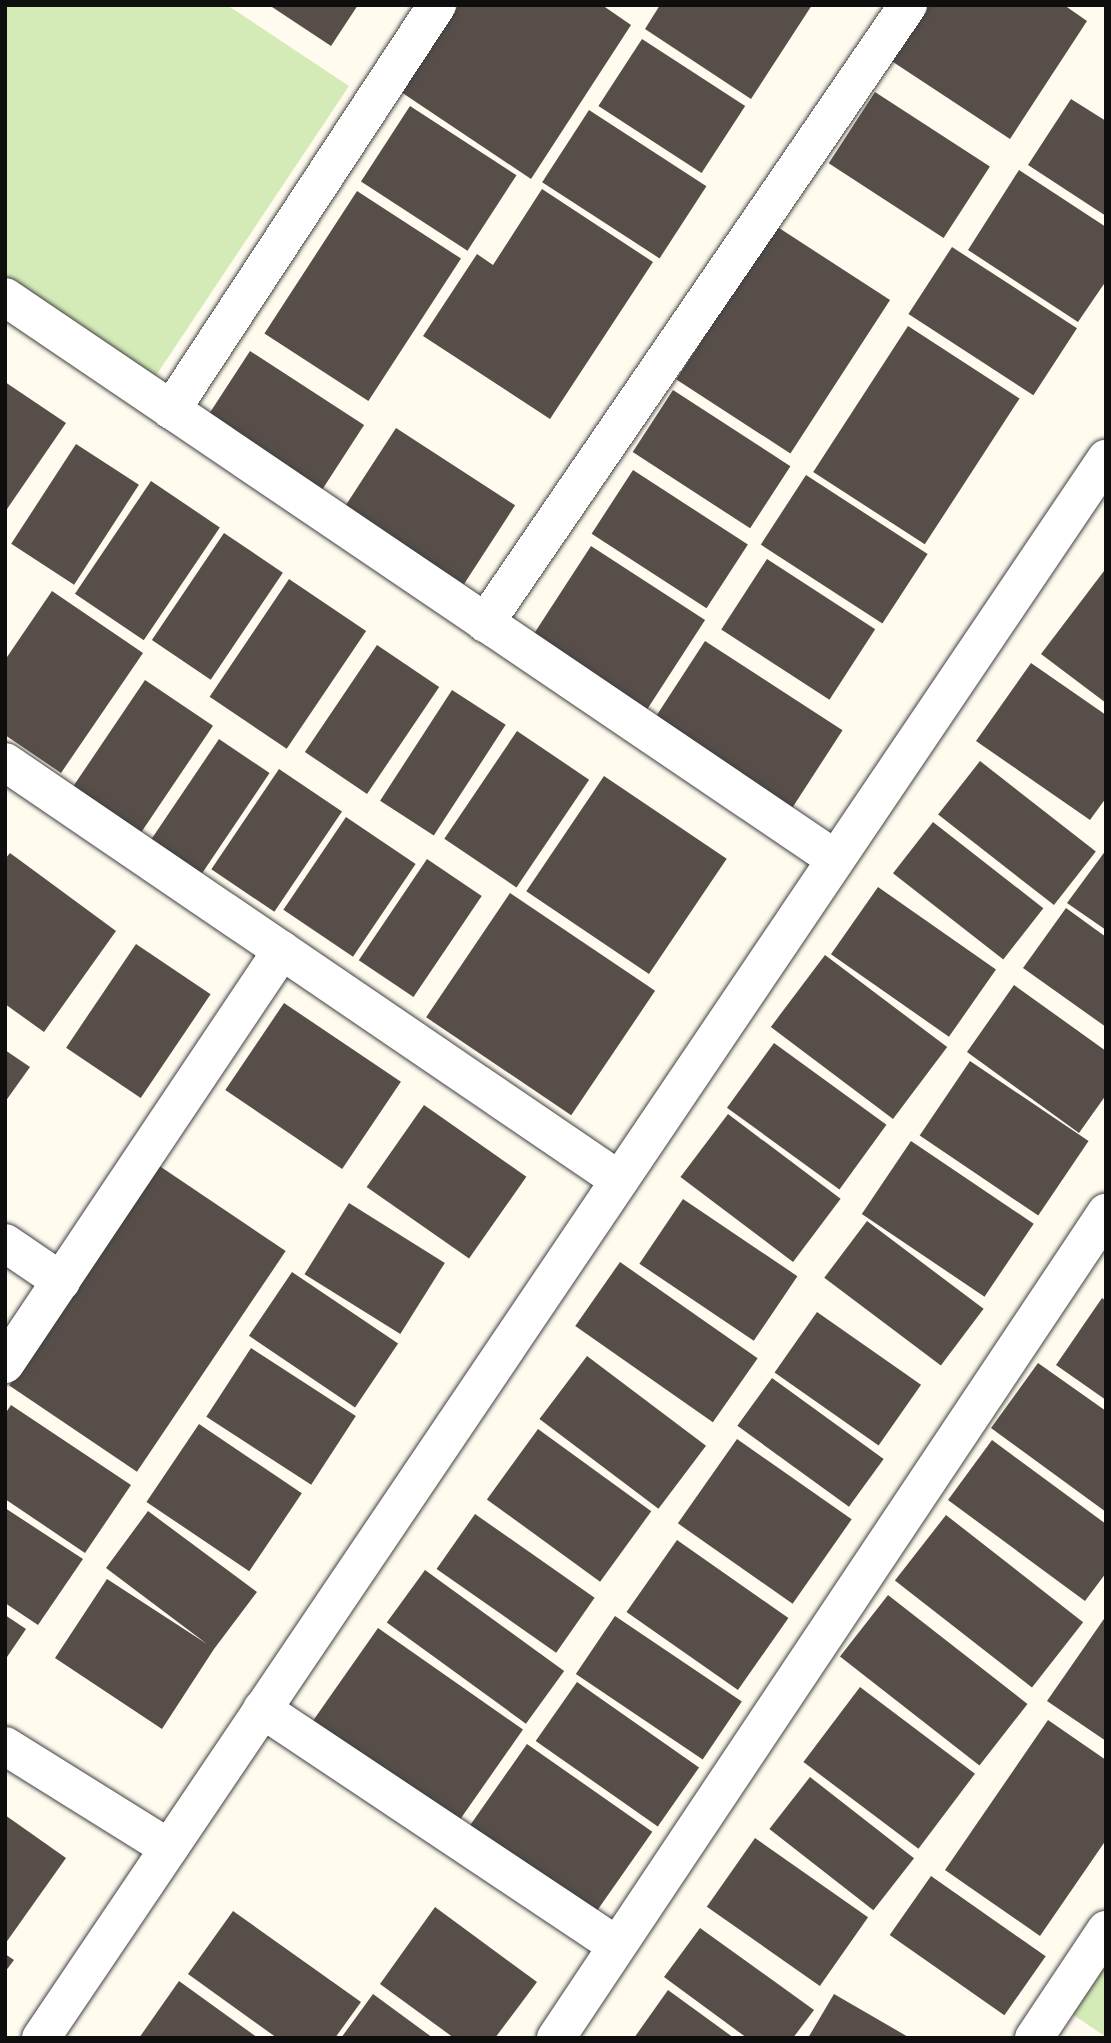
<!DOCTYPE html>
<style>
body{margin:0}
#map{position:relative;width:1111px;height:2043px;overflow:hidden;background:#fffbef;font-family:"Playfair Display",serif}
div>[style]{position:absolute}
.green>*{inset:0;background:#d5ebb7}
.building>*{inset:0;background:#574e4a;transform-origin:0 0}
.roads{filter:drop-shadow(0 0 2px #414141) drop-shadow(0 0 2px #414141)}
.minor>*{height:38px;margin:-19px;padding:0 19px;transform-origin:19px;border-radius:19px;background:#fff}
span{translate:-50% -50%;white-space:nowrap;text-align:center;line-height:1.15;-webkit-text-stroke:7px #fff;paint-order:stroke}
.frame{position:absolute;inset:0;border:7px solid #0e0e0e;pointer-events:none}
</style>
<div id="map">
<div class="green">
<div style="clip-path:polygon(7px 5px,227px 5px,349px 86px,151px 383px,5px 286px)"></div>
<div style="clip-path:polygon(1106px 1964px,1106px 2037px,1072px 2014px)"></div>
</div>
<div class="building">
<div style="clip-path:polygon(269px 5px,358px 5px,331px 46px)"></div>
<div style="clip-path:polygon(458px 5px,602px 5px,631px 25px,531px 179px,401px 92px)"></div>
<div style="clip-path:polygon(660px 5px,812px 5px,751px 99px,645px 29px)"></div>
<div style="clip-path:polygon(926px 5px,1064px 5px,1087px 21px,1010px 139px,890px 60px)"></div>
<div style="left:642px;top:39px;width:123px;height:80px;rotate:33deg"></div>
<div style="left:875px;top:92px;width:137px;height:85px;rotate:33deg"></div>
<div style="clip-path:polygon(1071px 99px,1106px 121px,1106px 216px,1028px 165px)"></div>
<div style="left:410px;top:106px;width:127px;height:90px;rotate:33deg"></div>
<div style="left:589px;top:110px;width:140px;height:86px;rotate:33deg"></div>
<div style="clip-path:polygon(1019px 170px,1106px 227px,1106px 281px,1078px 322px,968px 250px)"></div>
<div style="clip-path:polygon(542px 189px,653px 262px,550px 419px,423px 336px,477px 254px,493px 265px)"></div>
<div style="left:357px;top:191px;width:124px;height:170px;rotate:33deg"></div>
<div style="left:776px;top:226px;width:136px;height:183px;rotate:33deg"></div>
<div style="left:952px;top:247px;width:149px;height:80px;rotate:33deg"></div>
<div style="left:908px;top:326px;width:133px;height:174px;rotate:33deg"></div>
<div style="left:250px;top:351px;width:136px;height:77px;rotate:33deg"></div>
<div style="clip-path:polygon(5px 382px,66px 423px,5px 512px)"></div>
<div style="left:673px;top:390px;width:140px;height:74px;rotate:33deg"></div>
<div style="left:396px;top:428px;width:142px;height:94px;rotate:33deg"></div>
<div style="left:76px;top:444px;width:75px;height:119px;rotate:33deg"></div>
<div style="left:633px;top:470px;width:137px;height:76px;rotate:33deg"></div>
<div style="left:806px;top:475px;width:145px;height:83px;rotate:33deg"></div>
<div style="left:151px;top:481px;width:83px;height:136px;rotate:34deg"></div>
<div style="left:224px;top:533px;width:71px;height:129px;rotate:34deg"></div>
<div style="left:591px;top:546px;width:136px;height:111px;rotate:33deg"></div>
<div style="left:767px;top:559px;width:129px;height:84px;rotate:33deg"></div>
<div style="clip-path:polygon(1104px 571px,1106px 573px,1106px 703px,1041px 654px)"></div>
<div style="left:289px;top:579px;width:93px;height:142px;rotate:34deg"></div>
<div style="clip-path:polygon(52px 591px,143px 653px,61px 773px,5px 735px,5px 660px)"></div>
<div style="left:705px;top:641px;width:164px;height:97px;rotate:33deg"></div>
<div style="left:377px;top:645px;width:75px;height:129px;rotate:34deg"></div>
<div style="clip-path:polygon(1031px 663px,1106px 715px,1106px 798px,1090px 820px,976px 741px)"></div>
<div style="left:145px;top:680px;width:82px;height:131px;rotate:34deg"></div>
<div style="left:452px;top:690px;width:64px;height:132px;rotate:33deg"></div>
<div style="left:517px;top:731px;width:87px;height:130px;rotate:34deg"></div>
<div style="left:219px;top:739px;width:61px;height:121px;rotate:34deg"></div>
<div style="left:980px;top:761px;width:147px;height:68px;rotate:38deg"></div>
<div style="left:279px;top:769px;width:76px;height:121px;rotate:34deg"></div>
<div style="left:604px;top:776px;width:148px;height:139px;rotate:34deg"></div>
<div style="left:346px;top:817px;width:84px;height:112px;rotate:34deg"></div>
<div style="left:933px;top:822px;width:140px;height:65px;rotate:38deg"></div>
<div style="clip-path:polygon(1106px 850px,1106px 930px,1067px 903px)"></div>
<div style="clip-path:polygon(10px 853px,116px 931px,44px 1032px,5px 1004px,5px 859px)"></div>
<div style="left:427px;top:859px;width:66px;height:122px;rotate:34deg"></div>
<div style="left:878px;top:887px;width:144px;height:82px;rotate:35deg"></div>
<div style="left:510px;top:893px;width:175px;height:150px;rotate:34deg"></div>
<div style="clip-path:polygon(1066px 908px,1106px 937px,1106px 1027px,1023px 968px)"></div>
<div style="left:136px;top:944px;width:90px;height:125px;rotate:34deg"></div>
<div style="left:825px;top:955px;width:153px;height:90px;rotate:37deg"></div>
<div style="clip-path:polygon(1014px 985px,1106px 1051px,1106px 1095px,1079px 1133px,967px 1052px)"></div>
<div style="left:284px;top:1003px;width:141px;height:105px;rotate:34deg"></div>
<div style="left:774px;top:1043px;width:139px;height:80px;rotate:36deg"></div>
<div style="clip-path:polygon(5px 1050px,30px 1067px,5px 1102px)"></div>
<div style="left:970px;top:1061px;width:143px;height:90px;rotate:34deg"></div>
<div style="left:424px;top:1105px;width:125px;height:100px;rotate:35deg"></div>
<div style="left:728px;top:1114px;width:141px;height:79px;rotate:37deg"></div>
<div style="left:911px;top:1141px;width:148px;height:88px;rotate:34deg"></div>
<div style="left:158px;top:1165px;width:154px;height:266px;rotate:34deg"></div>
<div style="left:683px;top:1199px;width:138px;height:78px;rotate:34deg"></div>
<div style="left:349px;top:1203px;width:113px;height:84px;rotate:32deg"></div>
<div style="left:867px;top:1221px;width:146px;height:71px;rotate:37deg"></div>
<div style="left:620px;top:1262px;width:168px;height:78px;rotate:35deg"></div>
<div style="left:292px;top:1272px;width:128px;height:77px;rotate:34deg"></div>
<div style="clip-path:polygon(1102px 1298px,1106px 1301px,1106px 1400px,1056px 1365px)"></div>
<div style="left:817px;top:1312px;width:127px;height:74px;rotate:35deg"></div>
<div style="left:251px;top:1348px;width:125px;height:82px;rotate:33deg"></div>
<div style="left:587px;top:1356px;width:149px;height:79px;rotate:37deg"></div>
<div style="clip-path:polygon(1038px 1363px,1106px 1411px,1106px 1512px,991px 1428px)"></div>
<div style="left:772px;top:1378px;width:138px;height:59px;rotate:36deg"></div>
<div style="clip-path:polygon(11px 1405px,131px 1485px,85px 1553px,5px 1499px,5px 1414px)"></div>
<div style="left:199px;top:1424px;width:124px;height:94px;rotate:34deg"></div>
<div style="left:538px;top:1429px;width:140px;height:87px;rotate:36deg"></div>
<div style="left:737px;top:1439px;width:140px;height:103px;rotate:35deg"></div>
<div style="clip-path:polygon(992px 1440px,1106px 1524px,1106px 1573px,1085px 1601px,948px 1500px)"></div>
<div style="clip-path:polygon(5px 1508px,83px 1559px,38px 1625px,5px 1603px)"></div>
<div style="clip-path:polygon(148px 1511px,257px 1592px,214px 1649px,162px 1729px,55px 1658px,107px 1579px,207px 1644px,106px 1568px)"></div>
<div style="left:475px;top:1514px;width:146px;height:67px;rotate:35deg"></div>
<div style="left:946px;top:1515px;width:174px;height:83px;rotate:38deg"></div>
<div style="left:677px;top:1540px;width:136px;height:88px;rotate:35deg"></div>
<div style="left:425px;top:1570px;width:172px;height:65px;rotate:36deg"></div>
<div style="left:888px;top:1595px;width:177px;height:78px;rotate:38deg"></div>
<div style="clip-path:polygon(5px 1615px,26px 1629px,5px 1660px)"></div>
<div style="left:615px;top:1616px;width:153px;height:70px;rotate:34deg"></div>
<div style="clip-path:polygon(1106px 1616px,1106px 1741px,1047px 1701px)"></div>
<div style="left:378px;top:1628px;width:177px;height:121px;rotate:35deg"></div>
<div style="left:577px;top:1682px;width:149px;height:72px;rotate:35deg"></div>
<div style="left:860px;top:1687px;width:144px;height:94px;rotate:37deg"></div>
<div style="clip-path:polygon(1048px 1720px,1106px 1760px,1106px 1840px,1040px 1936px,945px 1870px)"></div>
<div style="left:527px;top:1744px;width:153px;height:105px;rotate:35deg"></div>
<div style="left:810px;top:1777px;width:132px;height:66px;rotate:38deg"></div>
<div style="clip-path:polygon(5px 1815px,66px 1858px,5px 1944px)"></div>
<div style="left:755px;top:1838px;width:138px;height:84px;rotate:35deg"></div>
<div style="left:931px;top:1876px;width:140px;height:72px;rotate:35deg"></div>
<div style="clip-path:polygon(435px 1907px,537px 1982px,495px 2038px,454px 2038px,380px 1984px)"></div>
<div style="clip-path:polygon(233px 1911px,361px 2002px,335px 2038px,277px 2038px,188px 1974px)"></div>
<div style="clip-path:polygon(700px 1928px,814px 2010px,793px 2038px,747px 2038px,664px 1977px)"></div>
<div style="clip-path:polygon(5px 1954px,14px 1960px,5px 1972px)"></div>
<div style="clip-path:polygon(179px 1981px,258px 2038px,139px 2038px)"></div>
<div style="clip-path:polygon(668px 1990px,734px 2038px,634px 2038px)"></div>
<div style="clip-path:polygon(373px 1994px,433px 2038px,341px 2038px)"></div>
<div style="clip-path:polygon(834px 1994px,910px 2038px,808px 2038px)"></div>
</div>
<div class="roads">
<div class="minor">
<div style="left:5px;top:297px;width:1002px;rotate:34.1deg"></div>
<div style="left:171px;top:410px;width:485px;rotate:-56.7deg"></div>
<div style="left:485px;top:623px;width:749px;rotate:-55.61deg"></div>
<div style="left:5px;top:762px;width:743px;rotate:34.25deg"></div>
<div style="left:5px;top:1243px;width:68px;rotate:34.2deg"></div>
<div style="left:5px;top:1364px;width:498px;rotate:-56.2deg"></div>
<div style="left:262px;top:1709px;width:425px;rotate:33.7deg"></div>
<div style="left:5px;top:1746px;width:193px;rotate:31.9deg"></div>
<div style="left:41px;top:2038px;width:1905px;rotate:-56deg"></div>
<div style="left:556px;top:2038px;width:992px;rotate:-56.31deg"></div>
<div style="left:1034px;top:2038px;width:130px;rotate:-56.3deg"></div>
</div>
</div>
<div class="frame"></div>
</div>
